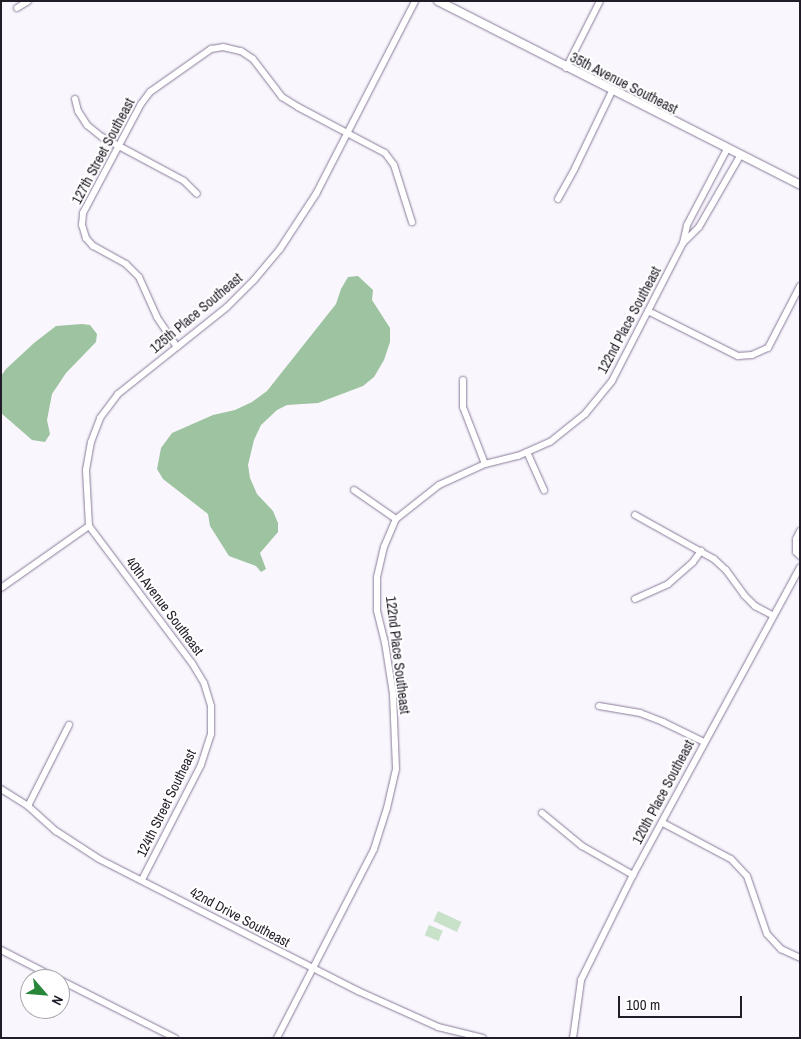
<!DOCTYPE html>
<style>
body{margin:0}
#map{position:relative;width:801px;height:1039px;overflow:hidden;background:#f9f6fd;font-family:"Archivo Narrow",sans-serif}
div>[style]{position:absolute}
.green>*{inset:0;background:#c8e1c9;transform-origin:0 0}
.water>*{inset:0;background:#9ec3a0}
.roads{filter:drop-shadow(0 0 1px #897a99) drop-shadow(0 0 1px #897a99)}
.minor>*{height:6px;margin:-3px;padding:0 3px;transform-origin:3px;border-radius:3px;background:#fff}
.tertiary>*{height:8px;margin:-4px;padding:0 4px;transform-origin:4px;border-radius:4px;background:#fff}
span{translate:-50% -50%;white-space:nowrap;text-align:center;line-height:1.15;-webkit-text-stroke:4px #fff;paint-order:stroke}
.street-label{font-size:14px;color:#221c28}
.frame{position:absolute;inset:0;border:2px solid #221c28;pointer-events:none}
.north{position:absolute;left:20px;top:969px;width:50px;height:50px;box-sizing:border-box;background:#fff;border:1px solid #a7a4a9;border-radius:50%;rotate:117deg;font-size:14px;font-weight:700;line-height:20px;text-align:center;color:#221c28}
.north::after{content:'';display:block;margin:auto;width:18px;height:22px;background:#278639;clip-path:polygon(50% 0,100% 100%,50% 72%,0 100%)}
.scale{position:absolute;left:618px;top:996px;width:124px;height:22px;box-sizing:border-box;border:2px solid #221c28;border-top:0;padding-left:6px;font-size:15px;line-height:18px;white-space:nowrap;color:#221c28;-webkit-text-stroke:4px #fff;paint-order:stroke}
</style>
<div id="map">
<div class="green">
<div style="left:438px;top:911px;width:26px;height:11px;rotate:25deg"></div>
<div style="left:429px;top:925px;width:15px;height:11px;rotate:23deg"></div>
</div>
<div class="water">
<div style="clip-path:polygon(358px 276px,373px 290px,372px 300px,390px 328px,390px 342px,384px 360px,374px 377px,363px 386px,318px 403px,287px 405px,277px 410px,261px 425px,254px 440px,248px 465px,250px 478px,257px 494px,273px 511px,278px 523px,278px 532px,260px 553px,266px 569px,261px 572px,256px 566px,229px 556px,210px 526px,208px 514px,163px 479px,157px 469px,161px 448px,172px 433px,213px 415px,235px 410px,252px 402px,267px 391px,336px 304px,341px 289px,348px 277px)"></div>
<div style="clip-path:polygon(82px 324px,90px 325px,97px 334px,96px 342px,66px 373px,52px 394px,47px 420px,50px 434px,45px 442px,32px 440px,1px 413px,1px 376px,6px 369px,34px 343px,56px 326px)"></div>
</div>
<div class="roads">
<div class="minor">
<div style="left:17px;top:8px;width:13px;rotate:-32deg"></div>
<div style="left:566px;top:68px;width:75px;rotate:-63.1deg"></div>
<div style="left:75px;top:99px;width:12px;rotate:76deg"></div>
<div style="left:78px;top:111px;width:17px;rotate:57deg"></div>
<div style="left:87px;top:125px;width:19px;rotate:39deg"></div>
<div style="left:102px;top:137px;width:93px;rotate:28.2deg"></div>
<div style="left:184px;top:181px;width:18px;rotate:45deg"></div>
<div style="left:558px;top:199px;width:35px;rotate:-61deg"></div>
<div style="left:575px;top:168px;width:85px;rotate:-64.3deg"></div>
<div style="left:684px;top:242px;width:21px;rotate:-45deg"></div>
<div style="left:699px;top:227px;width:82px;rotate:-60deg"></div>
<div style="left:648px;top:311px;width:101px;rotate:26.6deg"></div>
<div style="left:738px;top:356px;width:14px;rotate:-4deg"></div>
<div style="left:752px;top:355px;width:17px;rotate:-24deg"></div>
<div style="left:768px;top:348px;width:70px;rotate:-62.7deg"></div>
<div style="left:177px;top:347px;width:36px;rotate:-124deg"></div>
<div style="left:157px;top:317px;width:44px;rotate:-114.2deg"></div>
<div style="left:139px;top:277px;width:18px;rotate:-135deg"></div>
<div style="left:126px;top:264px;width:38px;rotate:-151deg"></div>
<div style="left:93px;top:246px;width:11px;rotate:-131deg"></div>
<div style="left:86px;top:238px;width:14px;rotate:-107deg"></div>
<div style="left:82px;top:225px;width:12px;rotate:-85deg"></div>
<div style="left:83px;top:213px;width:123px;rotate:-62deg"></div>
<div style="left:141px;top:104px;width:15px;rotate:-53deg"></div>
<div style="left:150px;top:92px;width:75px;rotate:-35.2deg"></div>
<div style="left:211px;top:49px;width:12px;rotate:-9deg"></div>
<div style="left:223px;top:47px;width:18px;rotate:13deg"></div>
<div style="left:241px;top:51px;width:14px;rotate:34deg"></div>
<div style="left:253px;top:59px;width:48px;rotate:52.7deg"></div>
<div style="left:282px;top:97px;width:19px;rotate:32deg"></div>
<div style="left:298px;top:107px;width:98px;rotate:27.9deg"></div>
<div style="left:385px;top:153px;width:15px;rotate:53deg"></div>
<div style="left:394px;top:165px;width:60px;rotate:72.5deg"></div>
<div style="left:463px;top:380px;width:27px;rotate:90deg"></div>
<div style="left:463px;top:407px;width:61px;rotate:68.9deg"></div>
<div style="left:527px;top:452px;width:42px;rotate:65.9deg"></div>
<div style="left:354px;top:490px;width:51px;rotate:34.6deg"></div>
<div style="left:635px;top:515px;width:90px;rotate:29.1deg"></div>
<div style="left:714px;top:559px;width:16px;rotate:43deg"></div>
<div style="left:726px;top:570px;width:31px;rotate:54deg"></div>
<div style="left:744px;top:595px;width:16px;rotate:45deg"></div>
<div style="left:755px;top:606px;width:19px;rotate:28deg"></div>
<div style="left:89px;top:526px;width:171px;rotate:53.1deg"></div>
<div style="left:192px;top:663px;width:23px;rotate:59deg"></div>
<div style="left:204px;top:683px;width:24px;rotate:73deg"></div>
<div style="left:211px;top:706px;width:28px;rotate:90deg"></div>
<div style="left:211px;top:734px;width:33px;rotate:108deg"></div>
<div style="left:201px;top:765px;width:129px;rotate:117.2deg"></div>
<div style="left:800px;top:531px;width:9px;rotate:117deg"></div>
<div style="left:796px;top:539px;width:13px;rotate:90deg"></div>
<div style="left:796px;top:552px;width:6px;rotate:45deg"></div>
<div style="left:1px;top:588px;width:108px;rotate:-35.2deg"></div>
<div style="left:89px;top:526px;width:56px;rotate:-93.1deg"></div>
<div style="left:86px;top:470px;width:28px;rotate:-80deg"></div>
<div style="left:91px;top:442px;width:26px;rotate:-69deg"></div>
<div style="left:100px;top:418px;width:30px;rotate:-53deg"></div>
<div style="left:118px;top:394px;width:139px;rotate:-38.6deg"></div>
<div style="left:227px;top:307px;width:38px;rotate:-45deg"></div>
<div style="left:254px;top:280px;width:40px;rotate:-50deg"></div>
<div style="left:280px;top:249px;width:66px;rotate:-56.8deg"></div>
<div style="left:316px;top:194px;width:217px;rotate:-62.8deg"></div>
<div style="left:635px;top:599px;width:36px;rotate:-24deg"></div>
<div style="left:668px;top:584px;width:33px;rotate:-41deg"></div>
<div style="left:693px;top:562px;width:14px;rotate:-54deg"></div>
<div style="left:599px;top:706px;width:42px;rotate:9.7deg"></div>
<div style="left:640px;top:713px;width:25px;rotate:21deg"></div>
<div style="left:663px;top:722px;width:46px;rotate:26deg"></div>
<div style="left:1px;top:789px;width:32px;rotate:32deg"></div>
<div style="left:28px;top:806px;width:38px;rotate:42deg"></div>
<div style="left:56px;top:831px;width:51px;rotate:33.1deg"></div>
<div style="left:99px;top:859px;width:291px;rotate:27deg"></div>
<div style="left:358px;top:991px;width:88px;rotate:24.2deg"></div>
<div style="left:438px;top:1027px;width:46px;rotate:13.7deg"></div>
<div style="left:28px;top:806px;width:91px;rotate:-63.2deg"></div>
<div style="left:542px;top:813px;width:52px;rotate:39.5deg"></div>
<div style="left:582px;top:846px;width:59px;rotate:29.6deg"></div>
<div style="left:663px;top:823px;width:77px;rotate:27.9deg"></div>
<div style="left:731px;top:859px;width:23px;rotate:47deg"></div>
<div style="left:747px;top:876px;width:61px;rotate:71deg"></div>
<div style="left:767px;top:934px;width:21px;rotate:47deg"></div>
<div style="left:781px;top:949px;width:21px;rotate:25deg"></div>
<div style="left:1px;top:950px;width:64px;rotate:27deg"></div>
<div style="left:60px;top:980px;width:129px;rotate:26.8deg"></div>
<div style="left:277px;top:1038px;width:212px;rotate:-62.8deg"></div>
<div style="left:374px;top:849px;width:43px;rotate:-72.4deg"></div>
<div style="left:387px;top:808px;width:40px;rotate:-77deg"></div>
<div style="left:396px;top:769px;width:75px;rotate:-92.3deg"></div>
<div style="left:393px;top:694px;width:52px;rotate:-98.9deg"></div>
<div style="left:385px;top:643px;width:34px;rotate:-104deg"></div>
<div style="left:377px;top:610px;width:33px;rotate:-90deg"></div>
<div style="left:377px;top:577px;width:31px;rotate:-77deg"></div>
<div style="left:384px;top:547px;width:30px;rotate:-67deg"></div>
<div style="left:396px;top:519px;width:55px;rotate:-38.3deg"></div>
<div style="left:439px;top:485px;width:51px;rotate:-24.5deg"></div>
<div style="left:485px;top:464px;width:34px;rotate:-14deg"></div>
<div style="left:518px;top:456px;width:35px;rotate:-24deg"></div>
<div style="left:550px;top:442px;width:45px;rotate:-38.7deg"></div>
<div style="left:585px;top:414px;width:43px;rotate:-50.7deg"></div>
<div style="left:612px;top:381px;width:155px;rotate:-62.8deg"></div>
<div style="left:683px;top:243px;width:18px;rotate:-77deg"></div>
<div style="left:687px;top:225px;width:86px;rotate:-62.2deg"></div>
<div style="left:573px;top:1038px;width:59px;rotate:-82.1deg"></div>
<div style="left:581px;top:980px;width:117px;rotate:-63.7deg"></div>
<div style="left:633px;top:875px;width:350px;rotate:-61.5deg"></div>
</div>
<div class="tertiary">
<div style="left:438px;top:1px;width:406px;rotate:26.9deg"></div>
</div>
</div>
<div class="street-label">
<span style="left:624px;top:83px;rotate:27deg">35th Avenue Southeast</span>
<span style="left:103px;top:151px;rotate:-62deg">127th Street Southeast</span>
<span style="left:196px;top:313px;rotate:-40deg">125th Place Southeast</span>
<span style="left:629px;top:320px;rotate:-62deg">122nd Place Southeast</span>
<span style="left:165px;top:606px;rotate:53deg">40th Avenue Southeast</span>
<span style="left:398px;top:655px;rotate:83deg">122nd Place Southeast</span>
<span style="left:663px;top:792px;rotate:-62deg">120th Place Southeast</span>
<span style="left:166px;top:803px;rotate:-64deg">124th Street Southeast</span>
<span style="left:240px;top:917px;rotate:28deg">42nd Drive Southeast</span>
</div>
<div class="frame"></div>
<div class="north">N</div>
<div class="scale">100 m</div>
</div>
